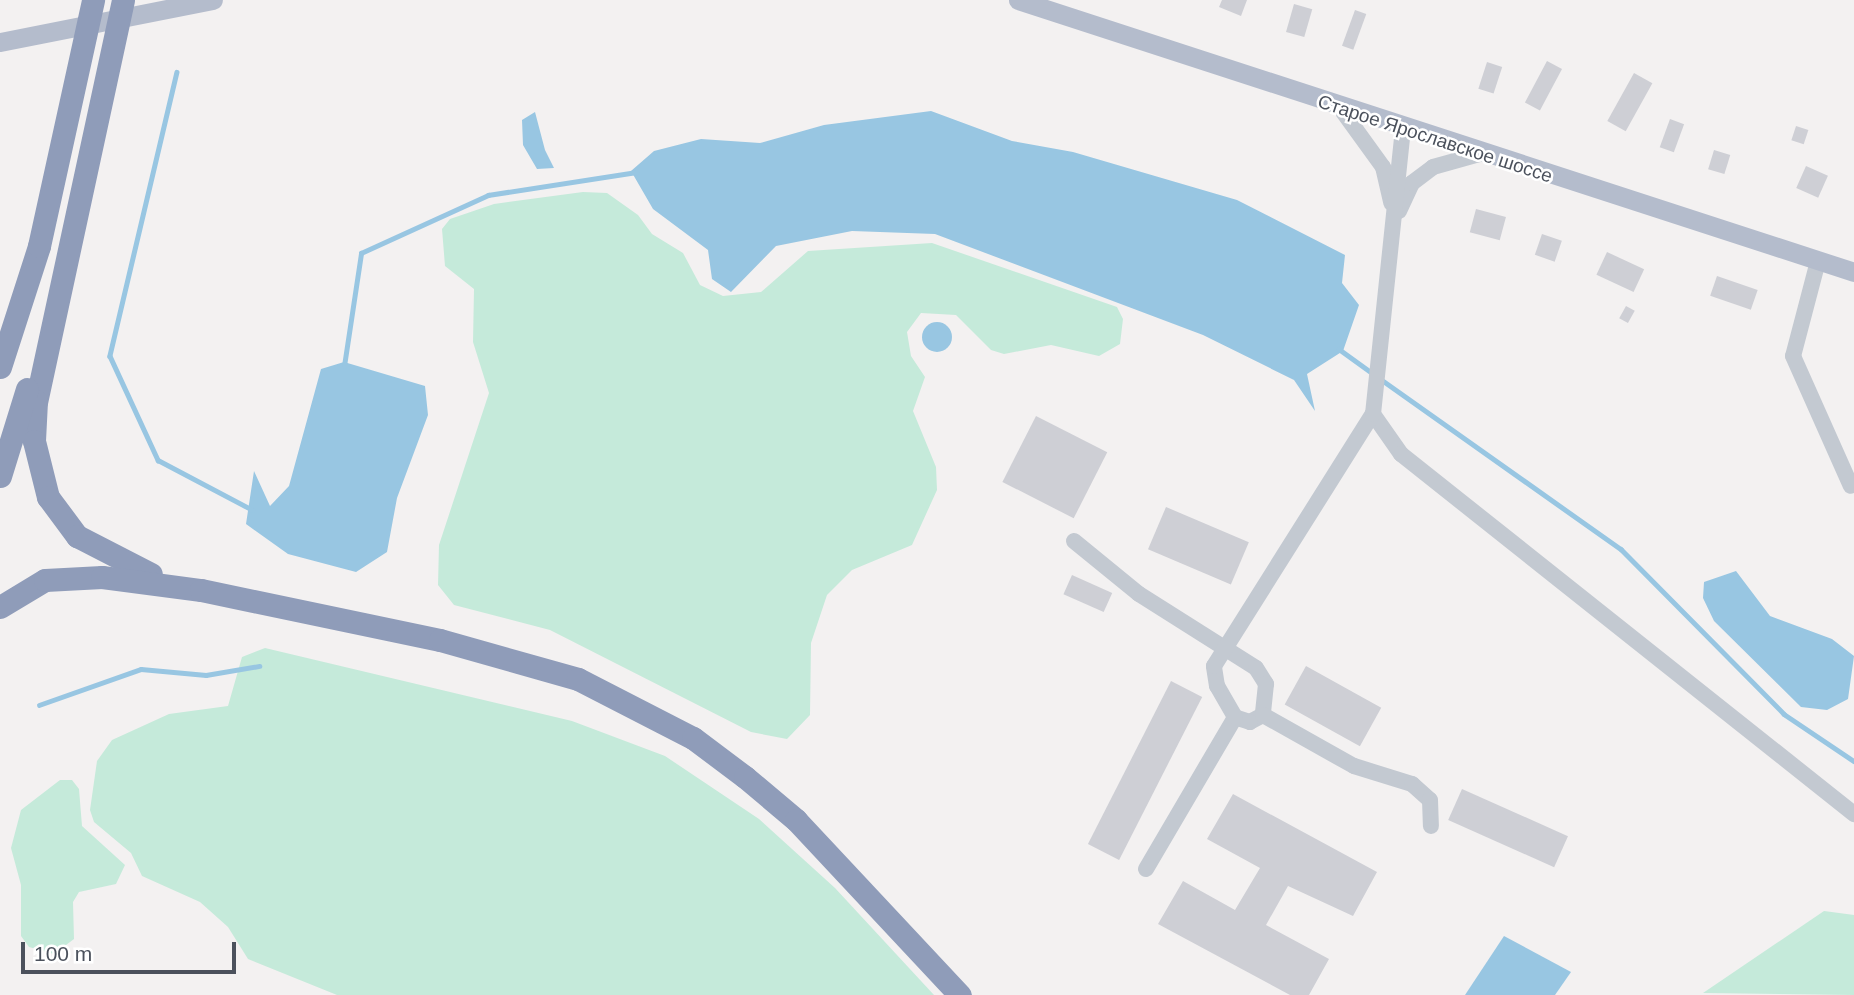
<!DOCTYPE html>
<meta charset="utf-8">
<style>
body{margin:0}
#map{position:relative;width:1854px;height:995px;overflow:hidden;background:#f3f1f1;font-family:Helvetica,sans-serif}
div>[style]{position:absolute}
.green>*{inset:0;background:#c5eada}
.water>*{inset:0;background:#98c6e2}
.round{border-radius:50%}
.stream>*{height:4.5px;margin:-2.25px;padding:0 2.25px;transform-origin:2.25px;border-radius:2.25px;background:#98c6e2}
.building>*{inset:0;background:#cecfd5;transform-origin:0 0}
.minor>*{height:16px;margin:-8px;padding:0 8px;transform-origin:8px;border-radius:8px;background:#c3c9d1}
.major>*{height:19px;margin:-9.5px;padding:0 9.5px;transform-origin:9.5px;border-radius:9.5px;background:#b4bccc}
.highway>*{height:23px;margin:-11.5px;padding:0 11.5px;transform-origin:11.5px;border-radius:11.5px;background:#8f9cb9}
span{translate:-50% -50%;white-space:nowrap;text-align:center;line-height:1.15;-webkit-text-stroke:5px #fff;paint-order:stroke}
.street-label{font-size:19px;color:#4b515c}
.scale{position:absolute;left:21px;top:942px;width:215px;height:32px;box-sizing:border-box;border:4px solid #4b515c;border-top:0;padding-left:9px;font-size:21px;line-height:24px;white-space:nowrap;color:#4b515c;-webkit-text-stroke:5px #fff;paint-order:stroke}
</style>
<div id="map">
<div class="green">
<div style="clip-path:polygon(583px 192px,607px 193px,638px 215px,652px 234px,683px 253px,700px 285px,723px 296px,761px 292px,808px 251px,932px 243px,1117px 307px,1123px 319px,1120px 344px,1099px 356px,1051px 345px,1004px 354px,991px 350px,956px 315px,921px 313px,907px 332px,911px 356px,925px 377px,913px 411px,936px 467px,937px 490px,912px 545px,852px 570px,827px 595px,811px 643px,810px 715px,787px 739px,751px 732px,550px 630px,454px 605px,438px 585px,439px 545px,489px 393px,473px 342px,474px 289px,445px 266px,442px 229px,450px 219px,494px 204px)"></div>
<div style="clip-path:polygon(265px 648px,572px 721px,665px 756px,759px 819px,835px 888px,934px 995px,337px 995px,248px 959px,228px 927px,200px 902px,142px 876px,131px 853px,94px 822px,90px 810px,97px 761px,112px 740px,169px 714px,228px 706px,242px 657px)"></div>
<div style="clip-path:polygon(60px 780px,72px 780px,79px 789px,82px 826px,125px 865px,116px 884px,79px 892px,73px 902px,74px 939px,54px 954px,29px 947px,21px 936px,21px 885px,11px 848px,21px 810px)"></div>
<div style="clip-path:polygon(1824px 911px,1854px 915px,1854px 995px,1703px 993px)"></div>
</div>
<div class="water">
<div style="clip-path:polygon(931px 111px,1012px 141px,1073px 152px,1237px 200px,1345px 255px,1342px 283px,1359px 305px,1343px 351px,1307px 374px,1315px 411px,1294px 380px,1203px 335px,935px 234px,852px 231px,776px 246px,731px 292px,712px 279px,708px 250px,653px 209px,631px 171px,654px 151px,701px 139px,760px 143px,824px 125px)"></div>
<div style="clip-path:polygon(535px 112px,545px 150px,554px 168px,537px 169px,523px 145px,522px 120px)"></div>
<div class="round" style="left:922px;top:322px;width:30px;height:30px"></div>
<div style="clip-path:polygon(344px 362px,425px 386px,428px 415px,397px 498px,387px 552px,356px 572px,288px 554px,246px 524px,254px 471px,270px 506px,289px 486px,321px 369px)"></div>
<div style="clip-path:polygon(1736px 571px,1770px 616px,1832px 639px,1854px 656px,1848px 699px,1827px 710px,1801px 707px,1714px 621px,1703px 598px,1704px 582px)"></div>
<div style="clip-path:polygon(1504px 936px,1571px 972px,1555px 995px,1465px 995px)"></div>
</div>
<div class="stream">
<div style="left:177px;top:72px;width:292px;rotate:103.3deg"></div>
<div style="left:110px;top:356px;width:115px;rotate:65.2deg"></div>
<div style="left:158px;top:460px;width:107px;rotate:27.8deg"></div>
<div style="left:1339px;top:349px;width:41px;rotate:36deg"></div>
<div style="left:344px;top:366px;width:114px;rotate:-81.4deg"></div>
<div style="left:361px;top:253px;width:140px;rotate:-24.5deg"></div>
<div style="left:488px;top:195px;width:150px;rotate:-8.8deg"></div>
<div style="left:1382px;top:380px;width:293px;rotate:35.3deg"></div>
<div style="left:1621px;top:549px;width:232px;rotate:45.3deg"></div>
<div style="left:1784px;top:714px;width:84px;rotate:33.9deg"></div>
<div style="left:39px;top:705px;width:108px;rotate:-19.4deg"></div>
<div style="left:141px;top:669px;width:65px;rotate:5.3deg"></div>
<div style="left:206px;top:675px;width:54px;rotate:-9.6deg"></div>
</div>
<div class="building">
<div style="clip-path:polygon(1222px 0,1247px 0,1241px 16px,1219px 7px)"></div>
<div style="left:1294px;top:4px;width:19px;height:29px;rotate:16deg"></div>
<div style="left:1355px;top:10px;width:12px;height:38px;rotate:20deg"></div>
<div style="left:1547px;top:61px;width:17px;height:47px;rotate:28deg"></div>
<div style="left:1487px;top:62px;width:16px;height:28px;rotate:18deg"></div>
<div style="left:1634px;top:73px;width:21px;height:55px;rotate:29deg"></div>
<div style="left:1670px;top:119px;width:15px;height:30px;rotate:20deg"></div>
<div style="left:1796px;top:126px;width:13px;height:15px;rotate:18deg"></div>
<div style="left:1714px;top:150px;width:17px;height:20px;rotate:17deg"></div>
<div style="left:1806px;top:166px;width:24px;height:24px;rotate:24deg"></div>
<div style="left:1476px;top:209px;width:31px;height:24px;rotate:15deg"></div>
<div style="left:1542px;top:234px;width:21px;height:22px;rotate:19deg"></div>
<div style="left:1607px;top:252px;width:41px;height:25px;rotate:25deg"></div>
<div style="left:1717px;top:276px;width:43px;height:21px;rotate:19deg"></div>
<div style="left:1626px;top:306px;width:10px;height:14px;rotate:29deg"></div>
<div style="left:1036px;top:416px;width:80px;height:74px;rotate:27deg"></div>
<div style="left:1166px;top:507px;width:90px;height:46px;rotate:23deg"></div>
<div style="left:1072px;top:575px;width:44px;height:21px;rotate:24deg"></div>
<div style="left:1306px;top:666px;width:86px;height:44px;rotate:29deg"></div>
<div style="left:1171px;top:681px;width:35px;height:183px;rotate:27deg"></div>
<div style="left:1462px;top:789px;width:116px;height:34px;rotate:24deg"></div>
<div style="clip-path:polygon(1233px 794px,1377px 872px,1353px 916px,1288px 886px,1266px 925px,1329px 959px,1309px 995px,1290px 995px,1158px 924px,1183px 881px,1235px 910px,1260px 868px,1207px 839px)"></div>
</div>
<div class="minor">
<div style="left:1341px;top:109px;width:72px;rotate:54.1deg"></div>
<div style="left:1383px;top:167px;width:37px;rotate:77deg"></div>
<div style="left:1399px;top:211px;width:31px;rotate:-65deg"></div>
<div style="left:1412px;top:183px;width:26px;rotate:-37deg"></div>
<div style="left:1433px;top:167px;width:49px;rotate:-15.5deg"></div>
<div style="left:1818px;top:261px;width:98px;rotate:104.7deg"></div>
<div style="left:1793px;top:356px;width:142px;rotate:66deg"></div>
<div style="left:1373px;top:414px;width:49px;rotate:55deg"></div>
<div style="left:1401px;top:454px;width:579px;rotate:38.47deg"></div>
<div style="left:1074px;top:541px;width:84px;rotate:39.2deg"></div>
<div style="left:1139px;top:594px;width:138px;rotate:32.3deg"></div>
<div style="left:1256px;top:668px;width:19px;rotate:58deg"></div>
<div style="left:1266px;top:684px;width:31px;rotate:96deg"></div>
<div style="left:1263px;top:715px;width:15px;rotate:152deg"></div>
<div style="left:1250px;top:722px;width:16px;rotate:-162deg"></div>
<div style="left:1263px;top:715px;width:104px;rotate:29.3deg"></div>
<div style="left:1354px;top:766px;width:61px;rotate:17.2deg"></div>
<div style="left:1412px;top:784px;width:24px;rotate:42deg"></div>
<div style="left:1430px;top:800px;width:26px;rotate:88deg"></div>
<div style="left:1146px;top:869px;width:176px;rotate:-59.6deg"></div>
<div style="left:1235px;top:717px;width:36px;rotate:-120deg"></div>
<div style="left:1217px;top:686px;width:20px;rotate:-99deg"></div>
<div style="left:1214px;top:666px;width:298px;rotate:-57.8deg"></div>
<div style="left:1373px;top:414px;width:287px;rotate:-84deg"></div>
</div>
<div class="major">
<div style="left:1018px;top:0;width:879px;rotate:18.02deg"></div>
<div style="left:0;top:42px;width:217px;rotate:-11.2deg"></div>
</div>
<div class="highway">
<div style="left:123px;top:0;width:410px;rotate:102.2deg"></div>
<div style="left:36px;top:401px;width:40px;rotate:92.9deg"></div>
<div style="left:34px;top:441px;width:58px;rotate:76deg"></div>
<div style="left:48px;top:497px;width:49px;rotate:53.4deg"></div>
<div style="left:77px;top:536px;width:83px;rotate:27.2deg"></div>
<div style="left:0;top:367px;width:127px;rotate:-72.1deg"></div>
<div style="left:39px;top:246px;width:252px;rotate:-77.6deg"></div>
<div style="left:0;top:476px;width:91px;rotate:-72.8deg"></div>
<div style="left:0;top:607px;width:52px;rotate:-31deg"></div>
<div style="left:45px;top:580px;width:57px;rotate:-3deg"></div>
<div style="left:102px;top:577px;width:100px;rotate:7.5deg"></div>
<div style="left:201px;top:590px;width:244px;rotate:11.8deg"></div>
<div style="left:440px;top:640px;width:143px;rotate:15.8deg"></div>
<div style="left:578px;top:679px;width:129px;rotate:27.2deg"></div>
<div style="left:693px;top:738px;width:65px;rotate:36.9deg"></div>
<div style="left:745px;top:777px;width:67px;rotate:40.1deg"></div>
<div style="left:796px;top:820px;width:240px;rotate:46.9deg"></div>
</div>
<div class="street-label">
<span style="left:1435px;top:139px;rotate:18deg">Старое Ярославское шоссе</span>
</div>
<div class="scale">100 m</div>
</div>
